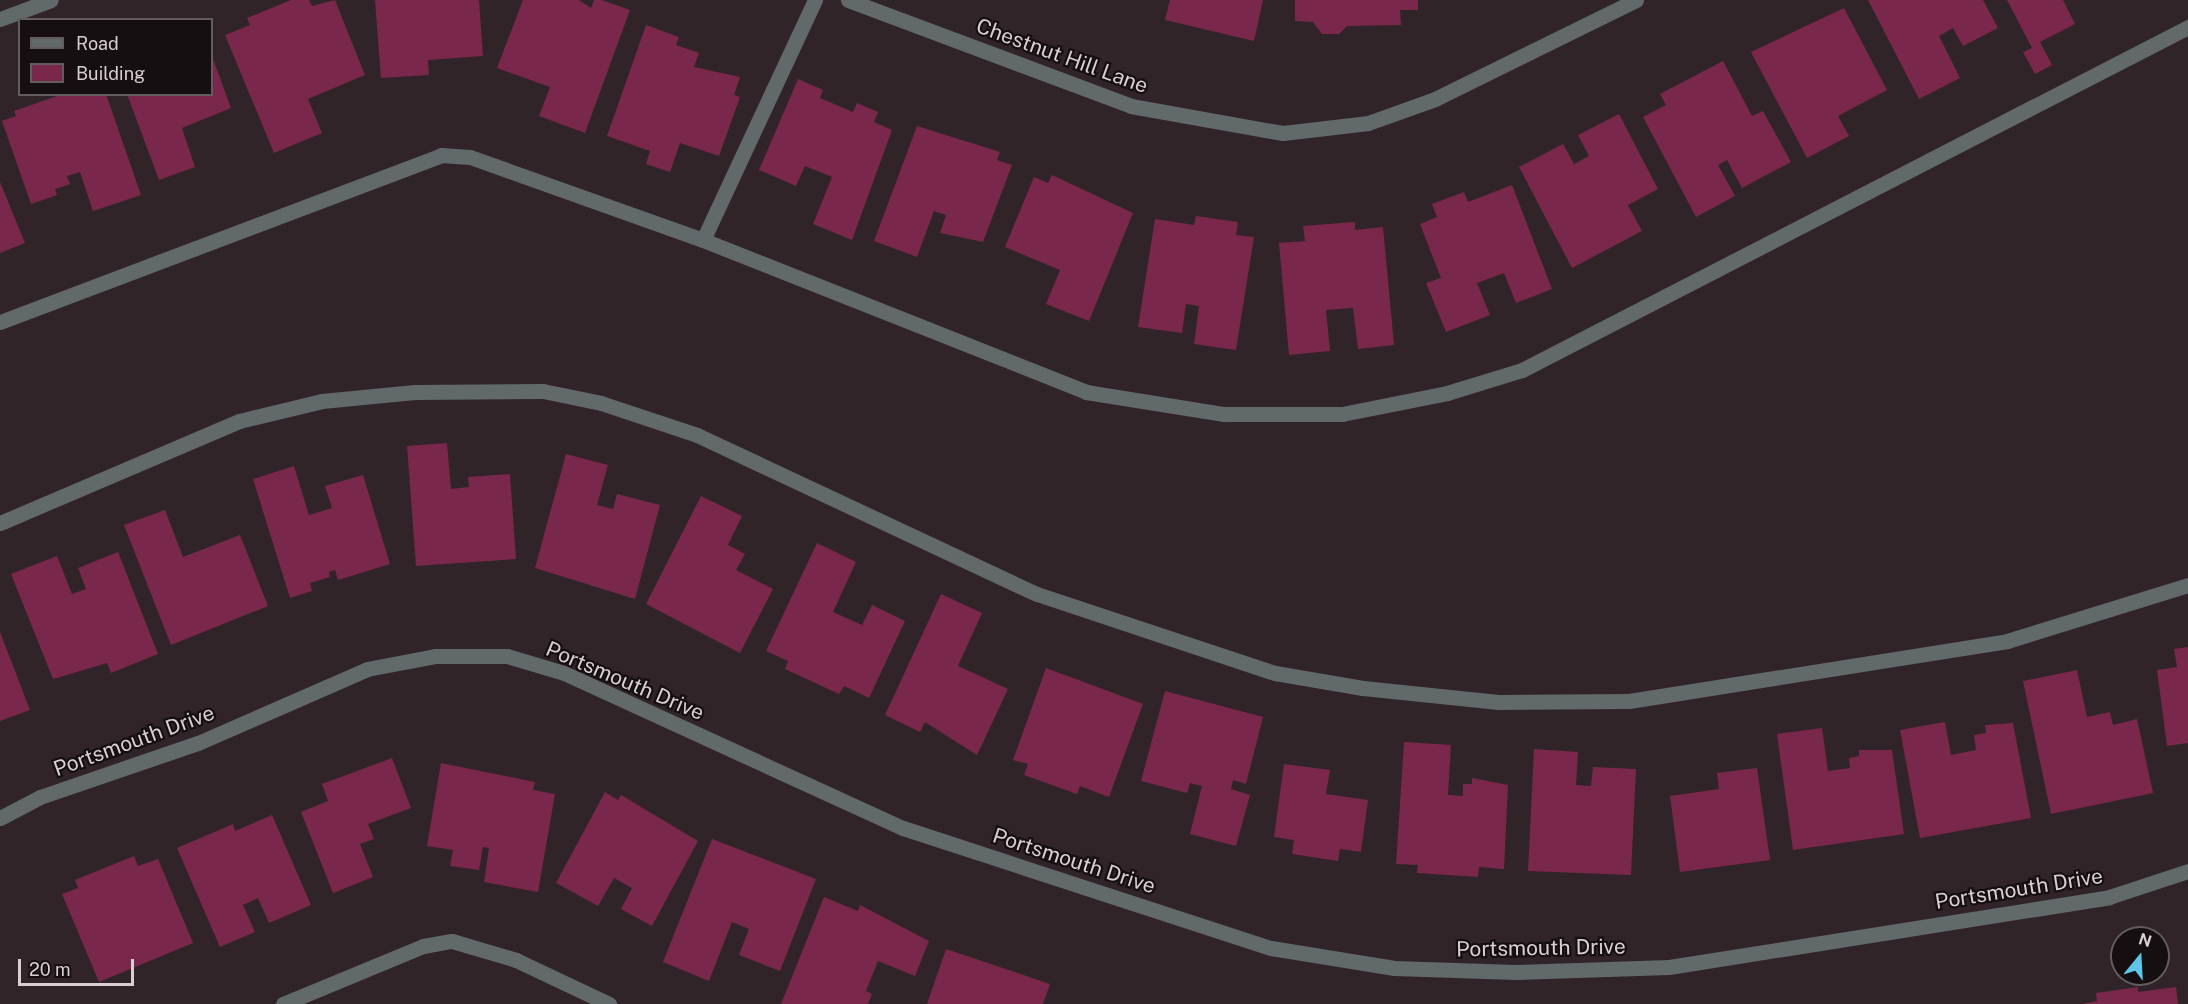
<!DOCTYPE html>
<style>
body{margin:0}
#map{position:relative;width:2188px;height:1004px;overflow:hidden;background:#312428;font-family:"Public Sans",sans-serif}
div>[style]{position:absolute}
.building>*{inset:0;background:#7a274c}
.minor>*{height:15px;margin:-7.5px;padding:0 7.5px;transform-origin:7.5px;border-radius:7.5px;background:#61696b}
span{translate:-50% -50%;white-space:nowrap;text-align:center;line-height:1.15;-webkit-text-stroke:4.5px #150f11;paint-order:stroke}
.street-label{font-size:21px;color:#d9cfd2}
.legend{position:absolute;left:18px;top:18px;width:195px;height:78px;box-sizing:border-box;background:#150f11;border:2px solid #635c5e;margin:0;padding:8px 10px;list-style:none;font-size:18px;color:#d9cfd2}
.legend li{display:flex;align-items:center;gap:12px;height:30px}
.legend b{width:30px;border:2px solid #635c5e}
.north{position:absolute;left:2110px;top:926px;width:60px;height:60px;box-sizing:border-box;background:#150f11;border:2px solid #635c5e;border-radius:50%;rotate:18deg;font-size:16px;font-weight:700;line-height:24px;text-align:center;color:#d9cfd2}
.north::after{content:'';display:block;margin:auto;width:21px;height:27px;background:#5cc7e8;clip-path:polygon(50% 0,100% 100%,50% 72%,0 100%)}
.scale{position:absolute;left:18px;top:959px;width:116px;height:27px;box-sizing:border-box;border:3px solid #d9cfd2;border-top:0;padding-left:8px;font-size:18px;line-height:21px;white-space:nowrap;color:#d9cfd2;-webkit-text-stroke:4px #150f11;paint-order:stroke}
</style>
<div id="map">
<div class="building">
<div style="clip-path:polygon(291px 0,309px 0,312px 6px,335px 0,365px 75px,308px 99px,322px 133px,274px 153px,225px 35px,250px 25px,247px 18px)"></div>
<div style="clip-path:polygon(375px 0,479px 0,483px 56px,428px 60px,429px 75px,381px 78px)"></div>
<div style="clip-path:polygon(523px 0,579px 0,591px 8px,594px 0,602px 0,630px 10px,585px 133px,539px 116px,550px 87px,497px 68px)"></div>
<div style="clip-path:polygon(1170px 0,1263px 0,1254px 41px,1165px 20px)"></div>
<div style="clip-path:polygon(1295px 0,1418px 0,1418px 10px,1400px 10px,1401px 25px,1347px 26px,1339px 34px,1322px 34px,1313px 22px,1295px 21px)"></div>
<div style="clip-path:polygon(1868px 0,1983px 0,1998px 28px,1963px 46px,1953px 28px,1939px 36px,1960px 78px,1919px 99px)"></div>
<div style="clip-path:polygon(2007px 0,2063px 0,2075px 24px,2040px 42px,2052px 65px,2035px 74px,2023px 52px,2032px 48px)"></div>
<div style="clip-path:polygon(1844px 8px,1887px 90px,1838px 116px,1849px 136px,1807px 158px,1751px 52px)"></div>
<div style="clip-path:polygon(646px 25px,679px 37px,676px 45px,699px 53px,694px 67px,740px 77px,734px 95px,740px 97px,719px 156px,680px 143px,670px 172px,646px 164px,650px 151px,607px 136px)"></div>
<div style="clip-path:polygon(212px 56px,231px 108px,182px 128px,195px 167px,159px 180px,127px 94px,212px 94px)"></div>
<div style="clip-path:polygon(1723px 61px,1752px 116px,1763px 111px,1791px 162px,1742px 188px,1727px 160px,1718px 165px,1735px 196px,1696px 217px,1643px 117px,1666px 105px,1660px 94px)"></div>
<div style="clip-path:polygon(798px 79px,823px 90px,820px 98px,853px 112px,857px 103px,878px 112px,874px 122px,892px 130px,852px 240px,813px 224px,832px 177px,805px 166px,796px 186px,759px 170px)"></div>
<div style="clip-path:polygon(63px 94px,106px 94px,141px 195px,93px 211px,80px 172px,67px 176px,70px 184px,55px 189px,57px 195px,31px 204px,2px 121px,16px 116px,14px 111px)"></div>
<div style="clip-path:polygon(1619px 114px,1658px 189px,1628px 205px,1642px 231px,1572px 268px,1519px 167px,1563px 144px,1574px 164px,1589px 156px,1578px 135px)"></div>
<div style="clip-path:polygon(917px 126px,1000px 152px,997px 160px,1012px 165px,983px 242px,940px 233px,946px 215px,934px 211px,917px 257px,874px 241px)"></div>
<div style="clip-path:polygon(1052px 175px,1133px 213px,1089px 321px,1046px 304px,1060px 270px,1005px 247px,1034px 177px,1048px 183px)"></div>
<div style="clip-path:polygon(0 182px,25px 243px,0 253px)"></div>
<div style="clip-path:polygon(1512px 185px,1552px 289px,1516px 303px,1504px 273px,1477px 283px,1490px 315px,1446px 332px,1426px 283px,1441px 278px,1420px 224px,1437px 217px,1432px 204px,1464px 192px,1468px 202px)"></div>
<div style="clip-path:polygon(1196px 216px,1238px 222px,1236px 235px,1254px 237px,1236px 350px,1194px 344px,1199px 306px,1186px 304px,1182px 333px,1138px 327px,1155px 219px,1194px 225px)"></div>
<div style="clip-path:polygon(1355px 222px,1355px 230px,1383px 227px,1394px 345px,1358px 349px,1353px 308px,1326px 310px,1330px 351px,1289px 355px,1279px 243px,1305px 241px,1303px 226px)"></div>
<div style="clip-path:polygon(447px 443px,451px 489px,469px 487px,468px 477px,510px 474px,516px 559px,416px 566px,407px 446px)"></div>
<div style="clip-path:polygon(566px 454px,608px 465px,597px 505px,613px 509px,617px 494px,660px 505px,635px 599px,535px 568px)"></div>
<div style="clip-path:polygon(294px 466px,309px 515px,332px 508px,325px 486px,363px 475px,390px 564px,338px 580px,335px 570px,329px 572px,330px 577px,310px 583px,312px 591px,290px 598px,253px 479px)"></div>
<div style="clip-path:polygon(701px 496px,742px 516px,728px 545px,745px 554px,736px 570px,773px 589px,740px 653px,646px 604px)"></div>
<div style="clip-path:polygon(165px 510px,183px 557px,240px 535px,268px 606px,171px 645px,124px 525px)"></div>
<div style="clip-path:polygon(817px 543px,856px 562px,833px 612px,862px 625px,872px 605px,905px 621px,869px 698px,844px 686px,839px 694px,785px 669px,788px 661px,766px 651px)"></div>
<div style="clip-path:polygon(118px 552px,158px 654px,111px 673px,107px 663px,53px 679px,11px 574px,57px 556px,72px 594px,86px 589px,78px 568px)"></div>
<div style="clip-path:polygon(941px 594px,982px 613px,958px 666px,1008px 689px,977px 755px,925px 722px,920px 732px,885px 715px)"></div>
<div style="clip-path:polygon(0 632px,30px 710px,0 721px)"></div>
<div style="clip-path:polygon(2188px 647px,2188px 743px,2167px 746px,2157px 670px,2177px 667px,2174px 649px)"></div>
<div style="clip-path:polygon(1046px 668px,1143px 704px,1109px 797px,1080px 786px,1077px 794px,1024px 775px,1028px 764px,1013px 760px)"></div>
<div style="clip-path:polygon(2077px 670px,2087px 717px,2110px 712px,2113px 725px,2137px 719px,2153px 793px,2051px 814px,2023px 681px)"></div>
<div style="clip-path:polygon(1165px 691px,1263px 717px,1246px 784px,1233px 780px,1231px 789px,1250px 795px,1236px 846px,1190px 834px,1202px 786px,1190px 783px,1187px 793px,1141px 781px)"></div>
<div style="clip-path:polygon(1945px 722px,1951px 755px,1976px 750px,1974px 735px,1986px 733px,1985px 725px,2013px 723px,2031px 818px,1920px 838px,1900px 730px)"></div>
<div style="clip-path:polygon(1822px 728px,1828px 771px,1850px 768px,1849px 758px,1859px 756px,1859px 750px,1892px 750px,1904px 834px,1793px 850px,1777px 734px)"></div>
<div style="clip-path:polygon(1404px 742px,1451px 745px,1448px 795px,1463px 796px,1463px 784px,1472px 784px,1472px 778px,1508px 785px,1504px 869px,1479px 867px,1478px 877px,1417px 873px,1418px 865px,1396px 864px)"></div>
<div style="clip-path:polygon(1534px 749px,1578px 752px,1576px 785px,1591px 786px,1593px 767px,1636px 769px,1631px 875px,1528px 871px)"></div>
<div style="clip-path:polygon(392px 758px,411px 808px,368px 824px,374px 839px,360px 844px,373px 877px,333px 893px,301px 812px,328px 801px,322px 784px)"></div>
<div style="clip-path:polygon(441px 763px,535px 782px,533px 790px,555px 794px,538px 892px,484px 882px,489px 848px,483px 847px,479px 870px,450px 866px,453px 850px,427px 846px)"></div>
<div style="clip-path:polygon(1284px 764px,1330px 770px,1326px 794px,1368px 800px,1361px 852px,1340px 849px,1338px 861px,1292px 854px,1294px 840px,1274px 837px)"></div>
<div style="clip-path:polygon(1757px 768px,1770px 860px,1680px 872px,1670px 796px,1719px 789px,1717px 773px)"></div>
<div style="clip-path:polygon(605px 792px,618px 800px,621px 795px,698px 841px,652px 926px,621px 909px,632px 888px,614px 878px,598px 906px,556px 883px)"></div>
<div style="clip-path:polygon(272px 815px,311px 905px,269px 923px,258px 898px,243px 905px,255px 932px,220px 947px,177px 848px,233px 824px,235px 831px)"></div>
<div style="clip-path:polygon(712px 839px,816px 879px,780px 971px,739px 955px,749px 929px,732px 922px,709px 981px,663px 962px)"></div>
<div style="clip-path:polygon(134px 856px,138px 866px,158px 859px,193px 943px,99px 982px,62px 894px,78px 888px,75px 880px)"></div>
<div style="clip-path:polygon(824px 897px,858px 911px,860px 905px,929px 941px,915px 976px,878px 961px,866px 991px,872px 994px,868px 1004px,781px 1004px)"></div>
<div style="clip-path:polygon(946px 949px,1050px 984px,1043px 1004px,927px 1004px)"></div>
<div style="clip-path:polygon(2138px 987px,2138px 992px,2176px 987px,2178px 1004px,2083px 1004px,2097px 1001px,2096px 993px)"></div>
</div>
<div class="minor">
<div style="left:848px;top:0;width:302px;rotate:20.5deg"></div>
<div style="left:1131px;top:106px;width:154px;rotate:10.1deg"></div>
<div style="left:1283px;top:133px;width:86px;rotate:-6.7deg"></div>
<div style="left:1368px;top:123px;width:71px;rotate:-19.7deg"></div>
<div style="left:1435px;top:99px;width:224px;rotate:-26.2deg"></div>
<div style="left:0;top:19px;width:54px;rotate:-20.4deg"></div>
<div style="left:703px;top:240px;width:265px;rotate:-65deg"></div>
<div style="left:0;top:322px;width:472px;rotate:-20.7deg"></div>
<div style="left:441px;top:155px;width:29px;rotate:4deg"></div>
<div style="left:470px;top:157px;width:247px;rotate:19.6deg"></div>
<div style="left:703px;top:240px;width:412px;rotate:21.6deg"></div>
<div style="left:1086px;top:392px;width:140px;rotate:9.1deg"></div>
<div style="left:1224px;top:414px;width:118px"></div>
<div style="left:1342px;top:414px;width:107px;rotate:-11.3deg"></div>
<div style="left:1447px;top:393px;width:78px;rotate:-17deg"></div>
<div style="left:1522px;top:370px;width:749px;rotate:-27.25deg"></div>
<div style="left:0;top:523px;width:260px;rotate:-23.1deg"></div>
<div style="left:239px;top:421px;width:85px;rotate:-13.5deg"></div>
<div style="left:322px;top:401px;width:93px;rotate:-5.5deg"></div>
<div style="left:415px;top:392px;width:128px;rotate:-0.4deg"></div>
<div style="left:543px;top:391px;width:59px;rotate:11.7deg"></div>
<div style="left:601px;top:403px;width:101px;rotate:18.4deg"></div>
<div style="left:697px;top:435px;width:375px;rotate:25.1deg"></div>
<div style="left:1037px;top:594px;width:251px;rotate:18.4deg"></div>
<div style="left:1275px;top:673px;width:89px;rotate:9.7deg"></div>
<div style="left:1363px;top:688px;width:136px;rotate:5.9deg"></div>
<div style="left:1498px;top:702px;width:131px;rotate:-0.4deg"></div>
<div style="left:1629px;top:701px;width:383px;rotate:-9deg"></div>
<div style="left:2007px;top:641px;width:189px;rotate:-17.2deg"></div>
<div style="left:0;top:818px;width:45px;rotate:-27.7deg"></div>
<div style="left:40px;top:797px;width:167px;rotate:-18.9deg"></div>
<div style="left:198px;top:743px;width:184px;rotate:-23.6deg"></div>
<div style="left:367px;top:669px;width:69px;rotate:-10.8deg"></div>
<div style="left:435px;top:656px;width:72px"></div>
<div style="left:507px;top:656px;width:59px;rotate:16.6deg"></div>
<div style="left:564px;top:673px;width:373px;rotate:24.6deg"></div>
<div style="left:903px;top:828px;width:387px;rotate:18.1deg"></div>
<div style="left:1271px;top:948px;width:125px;rotate:9.2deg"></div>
<div style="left:1394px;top:968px;width:122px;rotate:1.9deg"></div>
<div style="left:1516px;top:972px;width:153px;rotate:-1.9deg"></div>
<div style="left:1669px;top:967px;width:446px;rotate:-9deg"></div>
<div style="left:2109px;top:897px;width:83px;rotate:-18.2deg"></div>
<div style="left:283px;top:1004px;width:152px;rotate:-22.5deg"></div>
<div style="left:423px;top:946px;width:29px;rotate:-10deg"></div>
<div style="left:452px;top:941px;width:67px;rotate:16.5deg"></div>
<div style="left:516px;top:960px;width:103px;rotate:25.3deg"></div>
</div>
<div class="street-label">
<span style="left:1062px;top:56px;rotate:20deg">Chestnut Hill Lane</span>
<span style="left:625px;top:681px;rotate:23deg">Portsmouth Drive</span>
<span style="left:134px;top:741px;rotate:-20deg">Portsmouth Drive</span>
<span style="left:1074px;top:861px;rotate:18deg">Portsmouth Drive</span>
<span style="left:2019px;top:889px;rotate:-9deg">Portsmouth Drive</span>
<span style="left:1541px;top:948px;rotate:-1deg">Portsmouth Drive</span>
</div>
<ul class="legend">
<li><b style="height:8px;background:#61696b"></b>Road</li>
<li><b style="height:16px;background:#7a274c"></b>Building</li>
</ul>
<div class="north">N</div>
<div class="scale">20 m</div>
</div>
